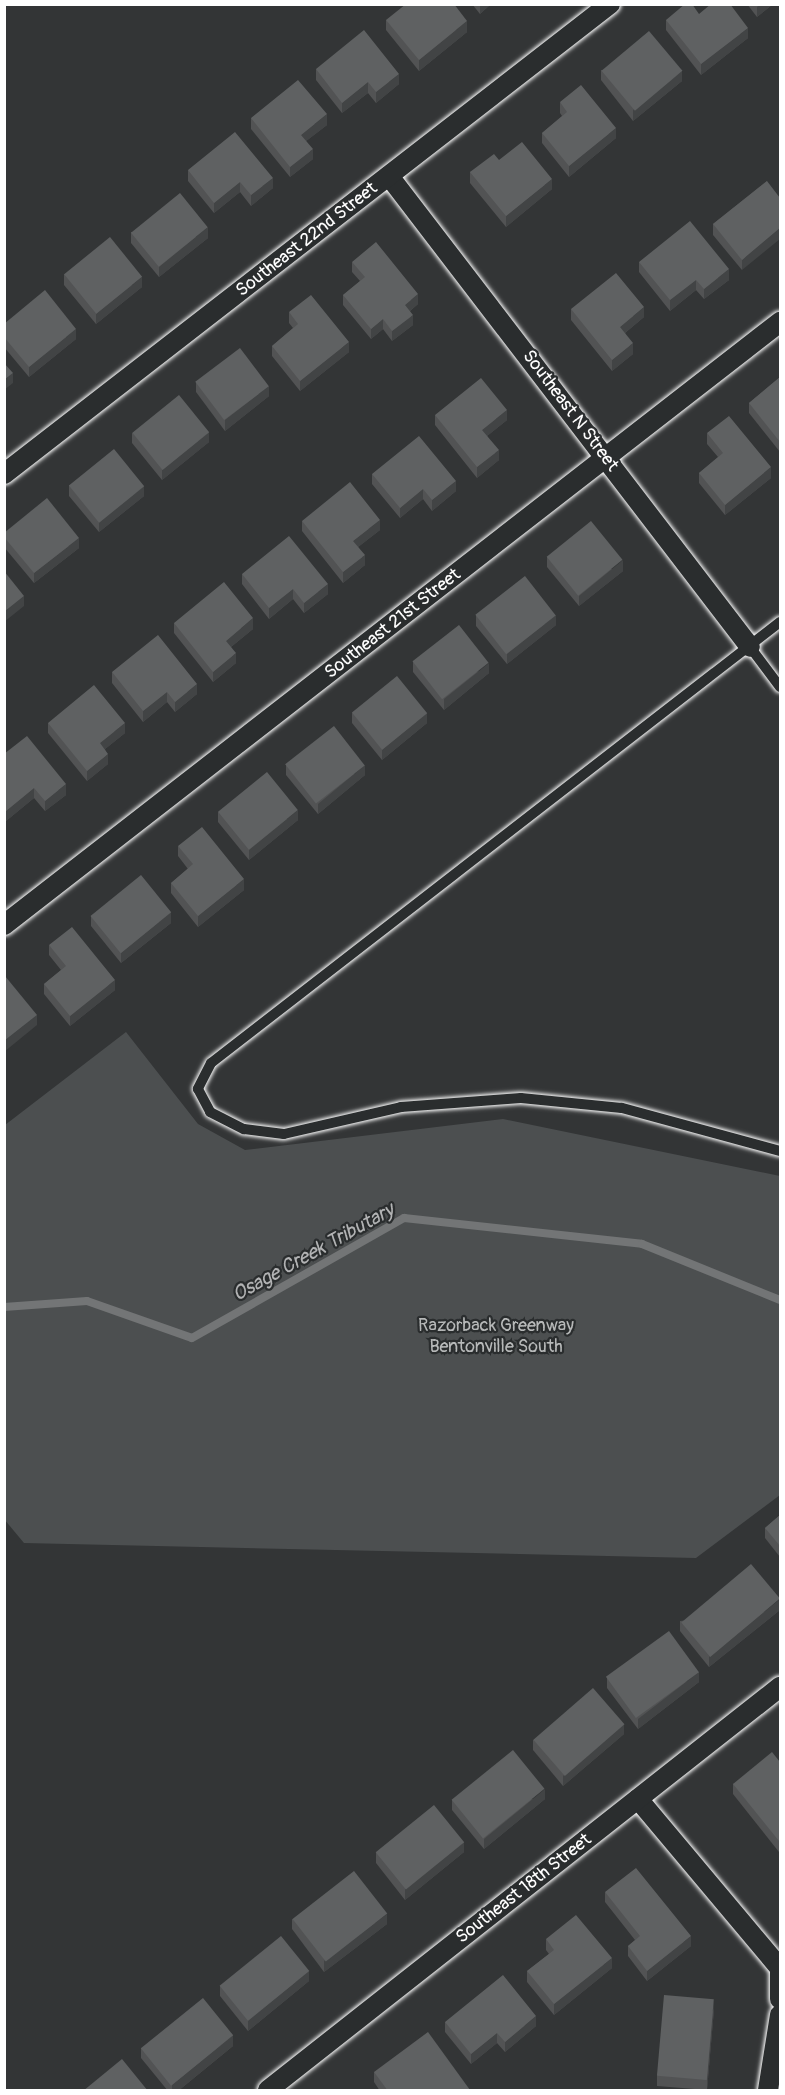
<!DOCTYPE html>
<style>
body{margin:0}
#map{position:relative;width:785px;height:2095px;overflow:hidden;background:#333536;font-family:Pangolin,sans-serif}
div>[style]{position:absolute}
.green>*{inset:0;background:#4c4f50}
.stream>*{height:8px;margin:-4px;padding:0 4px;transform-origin:4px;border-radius:4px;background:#737576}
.roads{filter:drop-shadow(0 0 2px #fff) drop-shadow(0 0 2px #fff)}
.lane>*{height:10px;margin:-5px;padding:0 5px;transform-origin:5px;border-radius:5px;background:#2a2d2e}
.street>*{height:20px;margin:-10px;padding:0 10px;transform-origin:10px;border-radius:10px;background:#2a2d2e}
.wall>*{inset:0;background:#525354}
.shaded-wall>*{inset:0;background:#424445}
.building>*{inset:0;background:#5f6162;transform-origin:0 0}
span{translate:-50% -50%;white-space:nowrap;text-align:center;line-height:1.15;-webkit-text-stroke:4.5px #2a2d2e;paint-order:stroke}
.street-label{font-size:18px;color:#fff}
.park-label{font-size:18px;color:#b7b9b9}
.water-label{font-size:20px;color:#b2b3b4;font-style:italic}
.frame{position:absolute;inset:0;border:6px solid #fff;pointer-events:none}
</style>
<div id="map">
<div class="green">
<div style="clip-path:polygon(126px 1032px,198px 1124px,245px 1150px,503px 1119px,780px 1176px,780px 1495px,696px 1558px,24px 1543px,4px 1519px,5px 1125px)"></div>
</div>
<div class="stream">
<div style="left:4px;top:1307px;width:83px;rotate:-4.1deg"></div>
<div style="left:87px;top:1301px;width:111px;rotate:19.4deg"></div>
<div style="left:192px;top:1338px;width:244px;rotate:-29.5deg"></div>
<div style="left:404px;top:1218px;width:239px;rotate:6.2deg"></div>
<div style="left:642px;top:1244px;width:149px;rotate:22.1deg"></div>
</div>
<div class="roads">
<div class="lane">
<div style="left:780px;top:622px;width:720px;rotate:142.22deg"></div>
<div style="left:211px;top:1063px;width:29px;rotate:117deg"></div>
<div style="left:198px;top:1089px;width:26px;rotate:62deg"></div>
<div style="left:210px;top:1112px;width:38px;rotate:27deg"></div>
<div style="left:244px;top:1129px;width:40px;rotate:7.1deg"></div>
<div style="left:284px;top:1134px;width:120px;rotate:-13deg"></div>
<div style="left:401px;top:1107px;width:120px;rotate:-4.3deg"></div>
<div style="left:521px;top:1098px;width:101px;rotate:5.7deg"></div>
<div style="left:622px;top:1108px;width:164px;rotate:15.2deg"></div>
<div style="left:750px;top:647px;width:50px;rotate:53.1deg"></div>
</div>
<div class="street">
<div style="left:389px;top:176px;width:593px;rotate:52.53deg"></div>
<div style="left:4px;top:474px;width:767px;rotate:-37.8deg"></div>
<div style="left:4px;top:925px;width:983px;rotate:-37.85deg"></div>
<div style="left:638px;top:1799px;width:221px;rotate:50deg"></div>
<div style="left:780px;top:1968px;width:31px;rotate:90deg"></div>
<div style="left:268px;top:2090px;width:652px;rotate:-38.21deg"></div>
<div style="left:768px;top:2090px;width:76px;rotate:-80.9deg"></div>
</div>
</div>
<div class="wall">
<div style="clip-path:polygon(472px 4px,491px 4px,480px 14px)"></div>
<div style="clip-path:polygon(747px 4px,773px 4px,757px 17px)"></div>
<div style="clip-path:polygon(699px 14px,748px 38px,701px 75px,666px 30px,666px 20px)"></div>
<div style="clip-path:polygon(386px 20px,467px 32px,419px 71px,386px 30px)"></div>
<div style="clip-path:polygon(316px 69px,399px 84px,376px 103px,368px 93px,342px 113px,316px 80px)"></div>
<div style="clip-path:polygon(601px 70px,682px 81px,633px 121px,601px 80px)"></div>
<div style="clip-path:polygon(560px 102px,616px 138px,569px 177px,542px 143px,542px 133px,562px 116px,560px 113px)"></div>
<div style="clip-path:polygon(251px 118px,327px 125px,306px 141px,313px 159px,290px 177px,251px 129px)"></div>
<div style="clip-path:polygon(499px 160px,552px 189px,506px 227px,470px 183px,470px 172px)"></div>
<div style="clip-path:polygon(188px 170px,273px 188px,251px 206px,240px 192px,214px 213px,188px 181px)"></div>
<div style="clip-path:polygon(780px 170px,780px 184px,779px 182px,779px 171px)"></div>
<div style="clip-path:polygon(767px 181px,742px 270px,713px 235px,713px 224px)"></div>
<div style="clip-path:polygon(131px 232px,208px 238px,159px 277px,131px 243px)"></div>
<div style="clip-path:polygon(352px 262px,418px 304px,410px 311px,413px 325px,392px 341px,383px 329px,371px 339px,343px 305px,343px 295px,360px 281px,352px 272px)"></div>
<div style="clip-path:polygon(639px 262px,729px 280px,704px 299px,696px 290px,670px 311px,639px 272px)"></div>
<div style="clip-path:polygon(64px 274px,142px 287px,96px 324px,64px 285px)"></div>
<div style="clip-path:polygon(571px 309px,644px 317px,625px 333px,633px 354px,612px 371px,571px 320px)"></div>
<div style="clip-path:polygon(289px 312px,349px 352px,300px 391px,272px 356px,272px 346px,293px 328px,289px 323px)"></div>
<div style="clip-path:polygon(4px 324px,76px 339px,29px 377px,4px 347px)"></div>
<div style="clip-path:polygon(780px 377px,780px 452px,749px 413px,749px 403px)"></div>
<div style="clip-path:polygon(196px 382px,269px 396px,225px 431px,196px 392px)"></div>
<div style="clip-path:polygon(435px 415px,507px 420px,487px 436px,499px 460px,477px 478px,435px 425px)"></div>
<div style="clip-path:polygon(132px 433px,209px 442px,162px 480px,132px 443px)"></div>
<div style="clip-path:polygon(707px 433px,771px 478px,725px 515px,699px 483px,699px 473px,718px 457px,707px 444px)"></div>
<div style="clip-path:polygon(372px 474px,456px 491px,432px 511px,423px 499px,400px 518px,372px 484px)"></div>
<div style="clip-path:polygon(69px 485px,144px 496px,99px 532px,69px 496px)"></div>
<div style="clip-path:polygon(302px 521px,380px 530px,358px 547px,365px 565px,343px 583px,302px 531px)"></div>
<div style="clip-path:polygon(4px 533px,79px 548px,34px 583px,4px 547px)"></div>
<div style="clip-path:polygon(547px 557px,623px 571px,579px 606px,547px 567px)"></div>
<div style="clip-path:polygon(242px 574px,328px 594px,304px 613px,293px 599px,269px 619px,242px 584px)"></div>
<div style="clip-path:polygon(476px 615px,556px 625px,507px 664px,476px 626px)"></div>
<div style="clip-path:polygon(174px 623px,253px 629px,231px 647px,236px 663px,213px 682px,174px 633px)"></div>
<div style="clip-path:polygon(413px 662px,489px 673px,444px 710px,413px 672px)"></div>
<div style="clip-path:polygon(112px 672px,197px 694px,175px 712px,167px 702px,143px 722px,112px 683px)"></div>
<div style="clip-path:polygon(352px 713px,427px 723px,382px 760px,352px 723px)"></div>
<div style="clip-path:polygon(48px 723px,125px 733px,105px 749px,108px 764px,87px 781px,48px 733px)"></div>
<div style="clip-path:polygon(4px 754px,66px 795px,45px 811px,34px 798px,6px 821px,4px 818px)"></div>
<div style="clip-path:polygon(286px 765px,365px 775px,318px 814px,286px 775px)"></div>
<div style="clip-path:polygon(218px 812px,298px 820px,249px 860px,218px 822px)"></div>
<div style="clip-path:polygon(178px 846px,244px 890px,198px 927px,171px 893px,171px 883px,188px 869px,178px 856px)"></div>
<div style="clip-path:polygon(91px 916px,171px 923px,121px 963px,91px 926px)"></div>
<div style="clip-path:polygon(49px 945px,115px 990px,70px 1026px,44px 994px,44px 984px,61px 970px,49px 955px)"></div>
<div style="clip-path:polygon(780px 1515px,780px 1557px,765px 1538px,765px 1528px)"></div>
<div style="clip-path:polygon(780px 1610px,709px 1667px,680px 1631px,680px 1621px)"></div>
<div style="clip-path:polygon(607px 1678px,699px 1682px,638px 1729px,607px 1688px)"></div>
<div style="clip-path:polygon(624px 1734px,563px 1786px,533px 1750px,533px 1740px)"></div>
<div style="clip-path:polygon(780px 1762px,779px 1852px,733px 1794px,733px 1784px)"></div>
<div style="clip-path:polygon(545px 1799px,484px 1849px,452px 1810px,452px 1800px)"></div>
<div style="clip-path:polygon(464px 1852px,405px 1900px,376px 1863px,376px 1853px)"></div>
<div style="clip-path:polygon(605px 1892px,691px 1946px,647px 1981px,628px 1956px,628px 1946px,635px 1940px,605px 1902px)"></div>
<div style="clip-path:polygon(292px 1919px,387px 1924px,324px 1972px,292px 1929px)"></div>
<div style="clip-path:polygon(546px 1939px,612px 1968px,554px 2015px,527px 1982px,527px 1971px,549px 1954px,546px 1950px)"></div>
<div style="clip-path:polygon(309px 1981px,248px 2031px,220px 1996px,220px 1986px)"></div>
<div style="clip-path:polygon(714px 2009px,707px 2090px,657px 2086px,657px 2076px)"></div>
<div style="clip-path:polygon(445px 2022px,536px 2026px,505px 2052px,497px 2043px,471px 2064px,445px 2032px)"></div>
<div style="clip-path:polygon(233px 2046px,178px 2091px,168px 2091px,141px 2058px,141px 2048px)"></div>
<div style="clip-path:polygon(374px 2072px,470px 2091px,380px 2091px,374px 2082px)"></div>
</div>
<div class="shaded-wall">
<div style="clip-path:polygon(480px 4px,491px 4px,480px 14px)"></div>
<div style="clip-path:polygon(760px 4px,773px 4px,757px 17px,757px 7px)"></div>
<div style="clip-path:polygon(467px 21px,467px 32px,419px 71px,419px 60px)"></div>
<div style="clip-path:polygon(748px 28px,748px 38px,701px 75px,701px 64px)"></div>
<div style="clip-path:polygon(682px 71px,682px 81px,633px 121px,633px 110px)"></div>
<div style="clip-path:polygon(399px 74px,399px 84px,376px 103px,376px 92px)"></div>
<div style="clip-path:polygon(368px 82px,368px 93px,342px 113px,342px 103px)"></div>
<div style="clip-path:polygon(327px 114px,327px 125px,301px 145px,301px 135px)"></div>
<div style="clip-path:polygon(616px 128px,616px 138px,569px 177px,569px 166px)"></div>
<div style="clip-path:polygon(313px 149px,313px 159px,290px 177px,290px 167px)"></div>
<div style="clip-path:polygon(273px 178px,273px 188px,251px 206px,251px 195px)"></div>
<div style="clip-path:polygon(552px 179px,552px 189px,506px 227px,506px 216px)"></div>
<div style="clip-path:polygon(240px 182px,240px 192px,214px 213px,214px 203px)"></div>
<div style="clip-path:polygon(208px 227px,208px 238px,159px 277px,159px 267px)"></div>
<div style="clip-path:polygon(780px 228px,780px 239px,742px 270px,742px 260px)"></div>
<div style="clip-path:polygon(729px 269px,729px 280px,704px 299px,704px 289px)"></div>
<div style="clip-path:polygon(142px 277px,142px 287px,96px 324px,96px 314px)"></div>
<div style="clip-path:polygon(696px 280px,696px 290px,670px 311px,670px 300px)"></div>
<div style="clip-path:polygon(418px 294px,418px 304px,405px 315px,405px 305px)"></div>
<div style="clip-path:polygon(644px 307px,644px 317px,620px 337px,620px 327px)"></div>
<div style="clip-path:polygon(413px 315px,413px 325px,392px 341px,392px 331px)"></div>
<div style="clip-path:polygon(383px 319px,383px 329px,371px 339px,371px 329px)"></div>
<div style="clip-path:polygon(76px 329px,76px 339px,29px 377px,29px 367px)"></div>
<div style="clip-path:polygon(349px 342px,349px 352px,300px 391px,300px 381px)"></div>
<div style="clip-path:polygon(633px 343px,633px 354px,612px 371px,612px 360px)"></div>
<div style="clip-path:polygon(13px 373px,13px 383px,4px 390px,4px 380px)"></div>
<div style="clip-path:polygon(269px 386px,269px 396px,225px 431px,225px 420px)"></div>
<div style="clip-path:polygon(507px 410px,507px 420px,482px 440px,482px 430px)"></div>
<div style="clip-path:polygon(209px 432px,209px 442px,162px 480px,162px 470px)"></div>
<div style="clip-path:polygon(499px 450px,499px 460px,477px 478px,477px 467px)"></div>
<div style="clip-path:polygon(771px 467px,771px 478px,725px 515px,725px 505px)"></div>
<div style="clip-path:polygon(456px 481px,456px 491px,432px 511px,432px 500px)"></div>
<div style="clip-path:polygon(144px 486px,144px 496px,99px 532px,99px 522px)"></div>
<div style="clip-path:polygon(423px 489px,423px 499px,400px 518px,400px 508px)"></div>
<div style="clip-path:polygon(380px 520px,380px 530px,353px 551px,353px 541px)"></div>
<div style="clip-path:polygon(79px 538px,79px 548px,34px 583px,34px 573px)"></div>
<div style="clip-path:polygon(365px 555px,365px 565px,343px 583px,343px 572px)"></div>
<div style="clip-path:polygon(623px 560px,623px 571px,579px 606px,579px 596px)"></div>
<div style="clip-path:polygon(328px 584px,328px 594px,304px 613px,304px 603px)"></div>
<div style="clip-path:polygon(293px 589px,293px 599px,269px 619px,269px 608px)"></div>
<div style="clip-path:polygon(24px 596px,24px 606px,4px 622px,4px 612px)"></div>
<div style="clip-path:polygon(556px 615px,556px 625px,507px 664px,507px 654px)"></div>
<div style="clip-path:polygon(253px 618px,253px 629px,226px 651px,226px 641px)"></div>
<div style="clip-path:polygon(236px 653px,236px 663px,213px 682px,213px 672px)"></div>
<div style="clip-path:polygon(489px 663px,489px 673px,444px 710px,444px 699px)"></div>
<div style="clip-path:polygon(197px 684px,197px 694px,175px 712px,175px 702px)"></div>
<div style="clip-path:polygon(167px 692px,167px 702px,143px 722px,143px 711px)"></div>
<div style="clip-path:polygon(427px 713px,427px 723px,382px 760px,382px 750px)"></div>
<div style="clip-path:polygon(125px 723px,125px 733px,100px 753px,100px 743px)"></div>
<div style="clip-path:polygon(108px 754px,108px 764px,87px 781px,87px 771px)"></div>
<div style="clip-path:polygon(365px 765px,365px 775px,318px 814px,318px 804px)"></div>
<div style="clip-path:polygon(66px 784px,66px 795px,45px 811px,45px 801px)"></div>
<div style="clip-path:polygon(34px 788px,34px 798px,6px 821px,6px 811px)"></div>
<div style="clip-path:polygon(298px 810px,298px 820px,249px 860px,249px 850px)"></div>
<div style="clip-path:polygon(244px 879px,244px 890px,198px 927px,198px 916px)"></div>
<div style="clip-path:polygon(171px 912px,171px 923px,121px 963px,121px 953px)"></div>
<div style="clip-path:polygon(115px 980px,115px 990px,70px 1026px,70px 1016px)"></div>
<div style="clip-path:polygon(37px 1015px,37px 1025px,4px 1052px,4px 1041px)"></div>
<div style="clip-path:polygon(780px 1599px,780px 1610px,709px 1667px,709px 1657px)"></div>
<div style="clip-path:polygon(699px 1672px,699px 1682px,638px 1729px,638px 1719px)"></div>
<div style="clip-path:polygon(624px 1724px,624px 1734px,563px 1786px,563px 1776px)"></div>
<div style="clip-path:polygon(545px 1789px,545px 1799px,484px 1849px,484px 1839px)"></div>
<div style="clip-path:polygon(464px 1842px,464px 1852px,405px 1900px,405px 1889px)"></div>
<div style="clip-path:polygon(387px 1914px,387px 1924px,324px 1972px,324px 1961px)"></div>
<div style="clip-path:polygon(691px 1936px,691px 1946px,647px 1981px,647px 1971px)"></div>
<div style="clip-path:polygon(612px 1958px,612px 1968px,554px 2015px,554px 2004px)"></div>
<div style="clip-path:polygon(309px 1971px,309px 1981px,248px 2031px,248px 2021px)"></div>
<div style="clip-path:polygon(714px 1999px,714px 2009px,707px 2090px,707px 2080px)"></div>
<div style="clip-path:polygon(536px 2016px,536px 2026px,505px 2052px,505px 2042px)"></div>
<div style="clip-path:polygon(497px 2033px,497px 2043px,471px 2064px,471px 2054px)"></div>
<div style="clip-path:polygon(233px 2035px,233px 2046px,178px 2091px,172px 2091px,172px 2085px)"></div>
</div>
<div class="building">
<div style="clip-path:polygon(406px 4px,454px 4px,467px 21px,419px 60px,386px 20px)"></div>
<div style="clip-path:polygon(685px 4px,692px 4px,699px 14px,711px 4px,730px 4px,748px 28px,701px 64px,666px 20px)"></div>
<div style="clip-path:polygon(364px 30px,399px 74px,376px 92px,368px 82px,342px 103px,316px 69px)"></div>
<div style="left:649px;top:31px;width:52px;height:62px;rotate:50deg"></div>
<div style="clip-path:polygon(298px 80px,327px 114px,301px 135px,313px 149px,290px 167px,251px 118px)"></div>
<div style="clip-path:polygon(581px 85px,616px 128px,569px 166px,542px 133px,567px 112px,560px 102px)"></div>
<div style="clip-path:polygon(235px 132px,273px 178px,251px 195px,240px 182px,214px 203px,188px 170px)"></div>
<div style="clip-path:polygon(522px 142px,552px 179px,506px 216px,470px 172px,494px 154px,499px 160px)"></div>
<div style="clip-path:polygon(767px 181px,780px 198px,780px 228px,742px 260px,713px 224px)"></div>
<div style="left:180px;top:193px;width:44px;height:63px;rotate:51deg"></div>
<div style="clip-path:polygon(690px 221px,729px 269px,704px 289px,696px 280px,670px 300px,639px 262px)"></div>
<div style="left:110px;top:237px;width:51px;height:59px;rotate:51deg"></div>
<div style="clip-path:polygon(376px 242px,418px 294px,405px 305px,413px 315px,392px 331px,383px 319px,371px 329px,343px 295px,365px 277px,352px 262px)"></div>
<div style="clip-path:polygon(616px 273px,644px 307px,620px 327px,633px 343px,612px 360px,571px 309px)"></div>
<div style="clip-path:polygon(45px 290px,76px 329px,29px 367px,4px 337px,4px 324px)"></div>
<div style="clip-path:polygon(311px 295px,349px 342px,300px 381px,272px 346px,298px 324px,289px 312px)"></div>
<div style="left:240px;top:348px;width:48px;height:56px;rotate:53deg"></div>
<div style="clip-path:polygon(4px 363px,13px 373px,4px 380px)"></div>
<div style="clip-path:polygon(780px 377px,780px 442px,749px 403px)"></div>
<div style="clip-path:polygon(481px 378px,507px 410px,482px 430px,499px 450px,477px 467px,435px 415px)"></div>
<div style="left:179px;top:395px;width:48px;height:60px;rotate:51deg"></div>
<div style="clip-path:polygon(729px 416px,771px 467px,725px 505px,699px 473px,723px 453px,707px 433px)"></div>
<div style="clip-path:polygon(419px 436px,456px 481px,432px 500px,423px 489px,400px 508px,372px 474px)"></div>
<div style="left:114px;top:449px;width:48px;height:58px;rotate:51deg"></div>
<div style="clip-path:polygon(350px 482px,380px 520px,353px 541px,365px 555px,343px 572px,302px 521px)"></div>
<div style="clip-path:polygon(47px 498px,79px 538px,34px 573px,4px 537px,4px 533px)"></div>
<div style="left:591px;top:521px;width:50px;height:57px;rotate:51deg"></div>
<div style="clip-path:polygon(289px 536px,328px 584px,304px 603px,293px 589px,269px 608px,242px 574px)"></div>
<div style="clip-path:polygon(4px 571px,24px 596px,4px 612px)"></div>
<div style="left:525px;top:576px;width:50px;height:63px;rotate:52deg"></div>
<div style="clip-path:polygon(224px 582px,253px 618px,226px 641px,236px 653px,213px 672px,174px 623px)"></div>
<div style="left:459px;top:625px;width:48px;height:59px;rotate:52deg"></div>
<div style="clip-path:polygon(158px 635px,197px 684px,175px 702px,167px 692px,143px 711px,112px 672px)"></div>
<div style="left:397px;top:676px;width:48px;height:58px;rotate:51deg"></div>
<div style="clip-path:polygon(94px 685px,125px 723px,100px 743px,108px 754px,87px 771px,48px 723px)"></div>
<div style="left:334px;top:726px;width:50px;height:62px;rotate:52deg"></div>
<div style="clip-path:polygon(27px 736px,66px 784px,45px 801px,34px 788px,6px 811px,4px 808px,4px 754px)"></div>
<div style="left:267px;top:772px;width:49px;height:63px;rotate:51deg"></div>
<div style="clip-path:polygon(202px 827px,244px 879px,198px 916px,171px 883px,193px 864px,178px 846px)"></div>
<div style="left:141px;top:875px;width:48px;height:65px;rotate:51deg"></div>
<div style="clip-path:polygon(72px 927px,115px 980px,70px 1016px,44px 984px,66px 966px,49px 945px)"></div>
<div style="clip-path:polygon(5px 976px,37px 1015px,4px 1041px,4px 977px)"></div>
<div style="clip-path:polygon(780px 1515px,780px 1546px,765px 1528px)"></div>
<div style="left:751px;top:1564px;width:45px;height:91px;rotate:50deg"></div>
<div style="left:669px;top:1631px;width:51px;height:78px;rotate:54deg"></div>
<div style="left:593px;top:1688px;width:48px;height:79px;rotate:49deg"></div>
<div style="left:513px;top:1750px;width:50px;height:79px;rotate:51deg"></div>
<div style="clip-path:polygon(772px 1752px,780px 1762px,780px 1841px,779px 1841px,733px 1784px)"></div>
<div style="left:434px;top:1805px;width:48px;height:75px;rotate:51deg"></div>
<div style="clip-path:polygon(636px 1868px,691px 1936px,647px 1971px,628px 1946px,640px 1936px,605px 1892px)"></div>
<div style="left:354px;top:1871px;width:54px;height:78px;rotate:52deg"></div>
<div style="clip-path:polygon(576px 1915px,612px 1958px,554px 2004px,527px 1971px,554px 1950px,546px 1939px)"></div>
<div style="left:281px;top:1936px;width:45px;height:79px;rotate:51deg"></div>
<div style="clip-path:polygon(503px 1975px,536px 2016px,505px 2042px,497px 2033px,471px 2054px,445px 2022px)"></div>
<div style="left:664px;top:1995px;width:50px;height:81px;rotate:5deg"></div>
<div style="left:203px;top:1998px;width:48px;height:80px;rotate:51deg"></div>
<div style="clip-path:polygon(428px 2032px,470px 2090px,469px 2091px,388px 2091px,374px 2072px)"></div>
<div style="clip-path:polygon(122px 2059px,148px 2091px,83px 2091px)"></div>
</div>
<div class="street-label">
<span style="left:307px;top:240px;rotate:-38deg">Southeast 22nd Street</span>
<span style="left:570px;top:411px;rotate:53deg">Southeast N Street</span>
<span style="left:393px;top:624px;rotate:-38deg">Southeast 21st Street</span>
<span style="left:524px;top:1889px;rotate:-38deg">Southeast 18th Street</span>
</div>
<div class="park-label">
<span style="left:496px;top:1337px">Razorback Greenway<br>Bentonville South</span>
</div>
<div class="water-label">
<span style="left:313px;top:1252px;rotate:-29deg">Osage Creek Tributary</span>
</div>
<div class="frame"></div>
</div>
